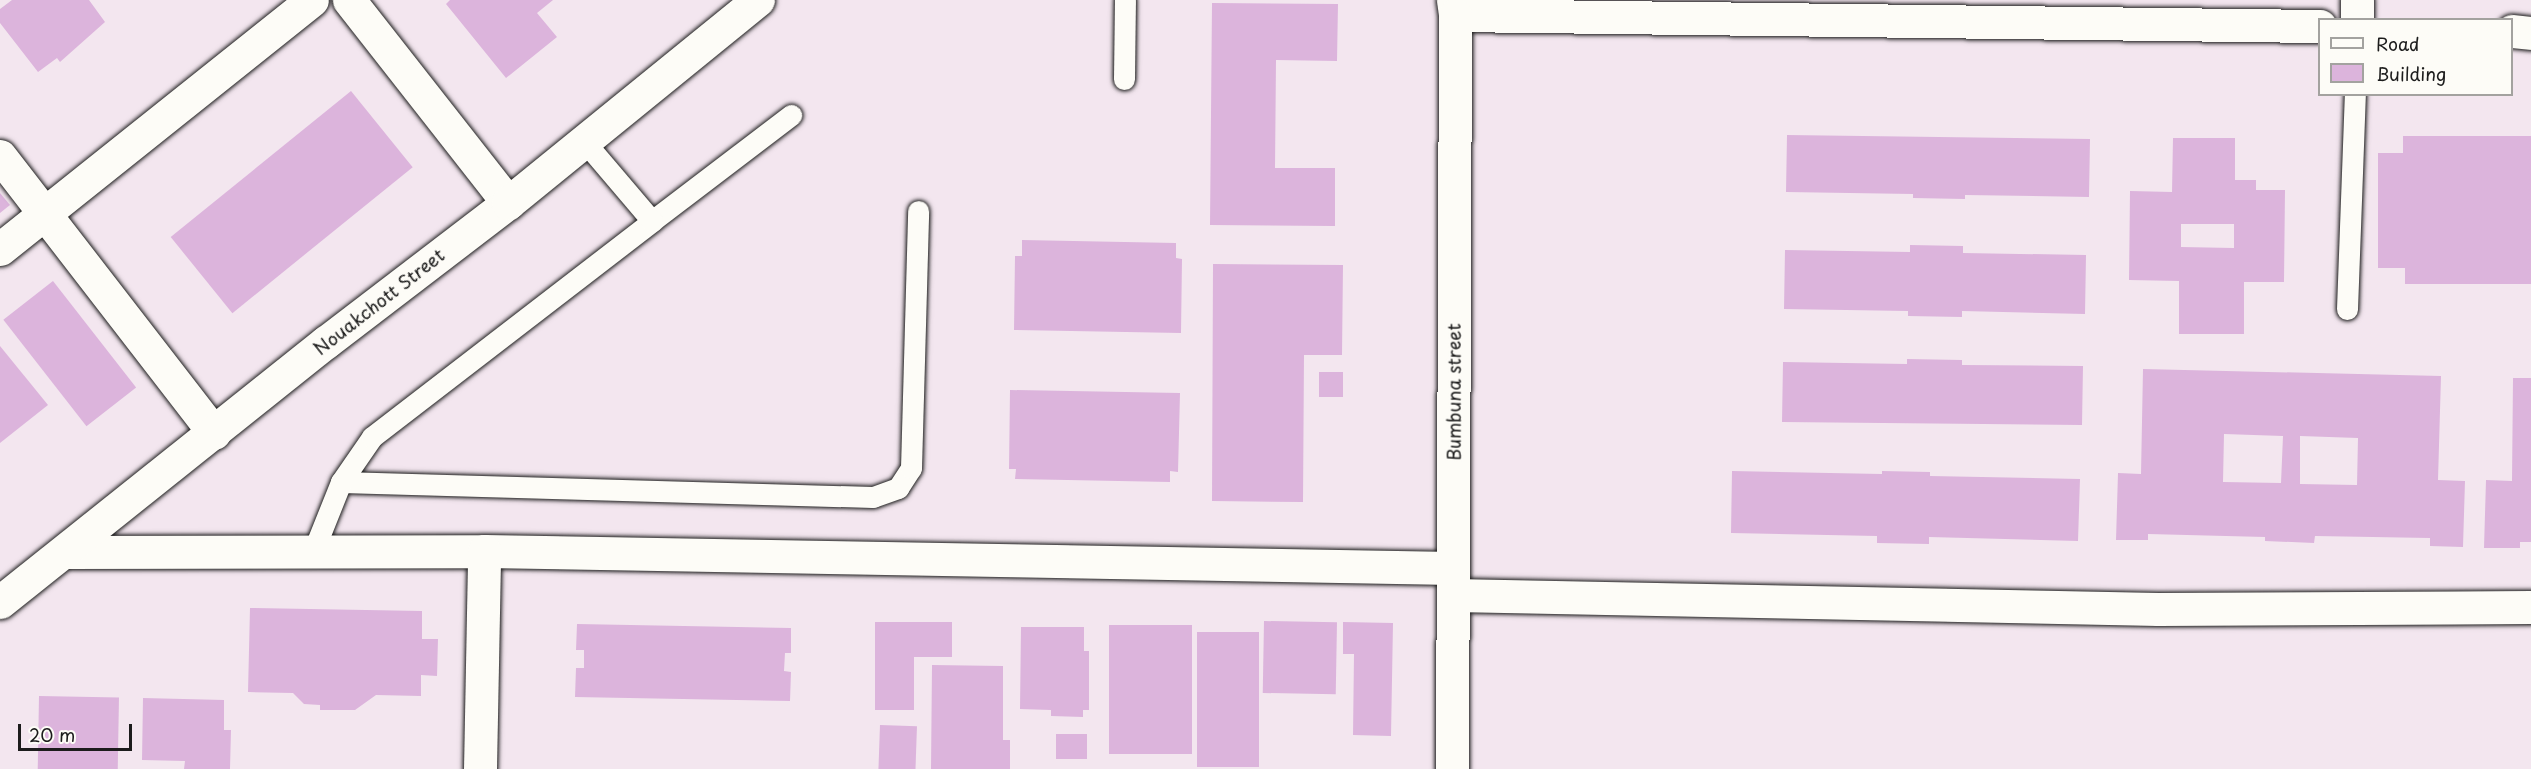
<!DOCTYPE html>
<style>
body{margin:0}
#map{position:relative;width:2531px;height:769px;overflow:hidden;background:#f3e6ef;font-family:"Playpen Sans",sans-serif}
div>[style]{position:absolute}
.building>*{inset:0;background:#dcb4dc;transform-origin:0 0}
.roads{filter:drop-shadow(0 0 2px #1c1c1c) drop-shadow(0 0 2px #1c1c1c)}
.lane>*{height:21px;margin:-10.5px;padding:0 10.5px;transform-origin:10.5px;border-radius:10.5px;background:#fdfcf7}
.street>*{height:33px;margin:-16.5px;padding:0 16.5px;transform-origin:16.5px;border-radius:16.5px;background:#fdfcf7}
span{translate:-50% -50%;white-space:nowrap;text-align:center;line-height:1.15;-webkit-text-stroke:4.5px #fdfcf7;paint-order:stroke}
.street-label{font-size:18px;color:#1c1c1c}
.legend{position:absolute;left:2318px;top:18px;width:195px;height:78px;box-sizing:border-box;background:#fdfcf7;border:2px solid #a3a29f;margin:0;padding:8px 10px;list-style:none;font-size:18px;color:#1c1c1c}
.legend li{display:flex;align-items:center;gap:12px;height:30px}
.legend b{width:30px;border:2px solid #a3a29f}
.scale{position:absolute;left:18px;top:724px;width:114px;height:27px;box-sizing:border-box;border:3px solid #1c1c1c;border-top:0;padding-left:8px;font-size:18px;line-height:21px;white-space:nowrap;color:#1c1c1c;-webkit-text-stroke:4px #fdfcf7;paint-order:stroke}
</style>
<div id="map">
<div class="building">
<div style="clip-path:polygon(12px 0,89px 0,105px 22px,60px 62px,57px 58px,38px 72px,0 23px,0 9px)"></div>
<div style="clip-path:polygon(450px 0,553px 0,537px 13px,557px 37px,506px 78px,446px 4px)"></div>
<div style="clip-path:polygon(1212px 3px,1338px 4px,1337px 61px,1276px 60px,1275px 168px,1335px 168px,1335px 226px,1210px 225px)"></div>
<div style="left:351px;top:91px;width:98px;height:232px;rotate:51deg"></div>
<div style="clip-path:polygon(1787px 135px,2090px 139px,2089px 197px,1965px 195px,1965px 199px,1913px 198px,1913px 194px,1786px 192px)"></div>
<div style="clip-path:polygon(2403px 136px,2531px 136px,2531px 284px,2405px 284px,2405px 268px,2378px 268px,2378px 153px,2403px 153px)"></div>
<div style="clip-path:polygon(evenodd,2173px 138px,2235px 138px,2235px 180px,2256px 180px,2256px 190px,2285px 190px,2284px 282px,2244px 282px,2244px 334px,2179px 334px,2179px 281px,2129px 280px,2130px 191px,2172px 192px,2173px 138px,2181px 224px,2234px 224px,2234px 248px,2181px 247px,2181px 224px)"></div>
<div style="clip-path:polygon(0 193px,10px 205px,0 213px)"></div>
<div style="clip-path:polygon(1022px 240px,1176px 243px,1176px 258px,1182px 259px,1181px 333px,1014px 330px,1015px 256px,1022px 256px)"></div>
<div style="clip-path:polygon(1910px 245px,1963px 246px,1963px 253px,2086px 255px,2085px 314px,1962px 311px,1962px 317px,1908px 316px,1908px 311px,1784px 309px,1785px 250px,1910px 252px)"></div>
<div style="clip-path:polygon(1213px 264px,1343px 265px,1342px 355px,1304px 355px,1303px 502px,1212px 501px)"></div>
<div style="left:53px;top:281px;width:135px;height:63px;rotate:52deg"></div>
<div style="clip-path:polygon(0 346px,48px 405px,0 443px)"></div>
<div style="clip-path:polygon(1907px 359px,1962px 360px,1962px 365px,2083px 366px,2082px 425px,1782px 422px,1783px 362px,1907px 364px)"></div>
<div style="clip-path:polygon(evenodd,2143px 369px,2441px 376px,2438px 480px,2465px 481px,2463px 547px,2430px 546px,2430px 538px,2315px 536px,2314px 543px,2265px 541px,2265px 537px,2148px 534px,2148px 540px,2116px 540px,2118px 473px,2141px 474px,2143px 369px,2224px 434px,2283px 436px,2281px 483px,2223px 482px,2224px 434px,2143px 369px,2300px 436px,2358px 438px,2357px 485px,2300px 484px,2300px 436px)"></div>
<div style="left:1319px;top:372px;width:24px;height:25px"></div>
<div style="clip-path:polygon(2513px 378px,2531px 378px,2531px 542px,2520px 542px,2520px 548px,2484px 548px,2486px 480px,2512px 481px)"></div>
<div style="clip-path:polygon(1010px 390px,1180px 393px,1178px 472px,1170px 471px,1170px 482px,1015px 479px,1016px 469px,1009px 469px)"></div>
<div style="clip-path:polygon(1732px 471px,1882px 474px,1882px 471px,1930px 472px,1930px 476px,2080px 479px,2078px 541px,1929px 537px,1929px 544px,1877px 543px,1877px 536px,1731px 533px)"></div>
<div style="clip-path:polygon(250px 608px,422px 611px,422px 639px,438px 639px,437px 676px,421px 675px,421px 696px,376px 695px,355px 710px,320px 710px,320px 705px,304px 704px,293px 693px,248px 692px)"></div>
<div style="left:1264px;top:621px;width:73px;height:72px;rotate:1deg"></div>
<div style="clip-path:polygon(875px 622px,952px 622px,952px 657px,914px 657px,914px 710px,875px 710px)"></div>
<div style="clip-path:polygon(1343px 622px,1393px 623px,1391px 736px,1353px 735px,1354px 654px,1343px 654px)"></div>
<div style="clip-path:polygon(577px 624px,791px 628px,791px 653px,785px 653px,784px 671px,791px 672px,790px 701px,575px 697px,576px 668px,584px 668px,584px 650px,576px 650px)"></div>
<div style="left:1109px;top:625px;width:83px;height:129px"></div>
<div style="clip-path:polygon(1021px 627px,1084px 627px,1084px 651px,1089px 651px,1089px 710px,1083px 710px,1083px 717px,1051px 716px,1051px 710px,1020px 709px)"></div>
<div style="left:1197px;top:632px;width:62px;height:135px"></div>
<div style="clip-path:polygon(932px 665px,1003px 666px,1003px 740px,1010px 740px,1010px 769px,931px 769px)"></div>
<div style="left:39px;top:696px;width:80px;height:73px;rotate:1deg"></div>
<div style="clip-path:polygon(143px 698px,224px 700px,224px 730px,231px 730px,230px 769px,184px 769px,185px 761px,142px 760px)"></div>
<div style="left:880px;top:725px;width:37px;height:44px;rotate:2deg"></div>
<div style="left:1056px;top:734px;width:31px;height:25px"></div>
</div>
<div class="roads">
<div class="lane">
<div style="left:1124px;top:79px;width:79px;rotate:-89.3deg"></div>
<div style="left:652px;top:221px;width:175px;rotate:-37.3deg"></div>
<div style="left:2347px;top:309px;width:215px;rotate:-87.9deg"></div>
<div style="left:341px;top:482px;width:532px;rotate:1.62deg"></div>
<div style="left:873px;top:497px;width:27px;rotate:-20deg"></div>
<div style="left:898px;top:488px;width:24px;rotate:-57deg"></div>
<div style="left:911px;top:468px;width:257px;rotate:-88.4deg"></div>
<div style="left:313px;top:552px;width:75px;rotate:-68.2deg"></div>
<div style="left:341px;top:482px;width:55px;rotate:-55.4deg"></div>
<div style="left:372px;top:437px;width:354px;rotate:-37.6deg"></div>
<div style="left:652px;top:221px;width:105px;rotate:-130.4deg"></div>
</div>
<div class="street">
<div style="left:349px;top:0;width:258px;rotate:51.9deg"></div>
<div style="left:1453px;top:0;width:15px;rotate:82deg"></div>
<div style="left:1455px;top:15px;width:865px;rotate:0.73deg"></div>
<div style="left:2357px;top:20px;width:20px;rotate:-90deg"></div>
<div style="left:2512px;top:31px;width:19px;rotate:6deg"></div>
<div style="left:0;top:156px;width:350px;rotate:52.3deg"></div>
<div style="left:0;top:249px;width:399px;rotate:-38.6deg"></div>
<div style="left:65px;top:552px;width:419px;rotate:-0.1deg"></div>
<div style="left:484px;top:551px;width:969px;rotate:1.01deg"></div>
<div style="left:1453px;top:595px;width:705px;rotate:1.14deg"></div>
<div style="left:2158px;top:609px;width:373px;rotate:-0.3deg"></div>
<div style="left:0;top:602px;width:417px;rotate:-38.6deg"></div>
<div style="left:326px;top:342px;width:229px;rotate:-37.4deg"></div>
<div style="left:508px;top:203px;width:322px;rotate:-39.1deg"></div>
<div style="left:480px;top:769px;width:218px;rotate:-88.9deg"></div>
<div style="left:1452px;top:769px;width:754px;rotate:-89.77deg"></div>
</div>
</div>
<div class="street-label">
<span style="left:379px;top:302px;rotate:-38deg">Nouakchott Street</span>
<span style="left:1454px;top:392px;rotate:-90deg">Bumbuna street</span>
</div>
<ul class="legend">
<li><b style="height:8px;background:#fdfcf7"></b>Road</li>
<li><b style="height:16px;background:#dcb4dc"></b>Building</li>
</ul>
<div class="scale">20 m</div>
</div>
